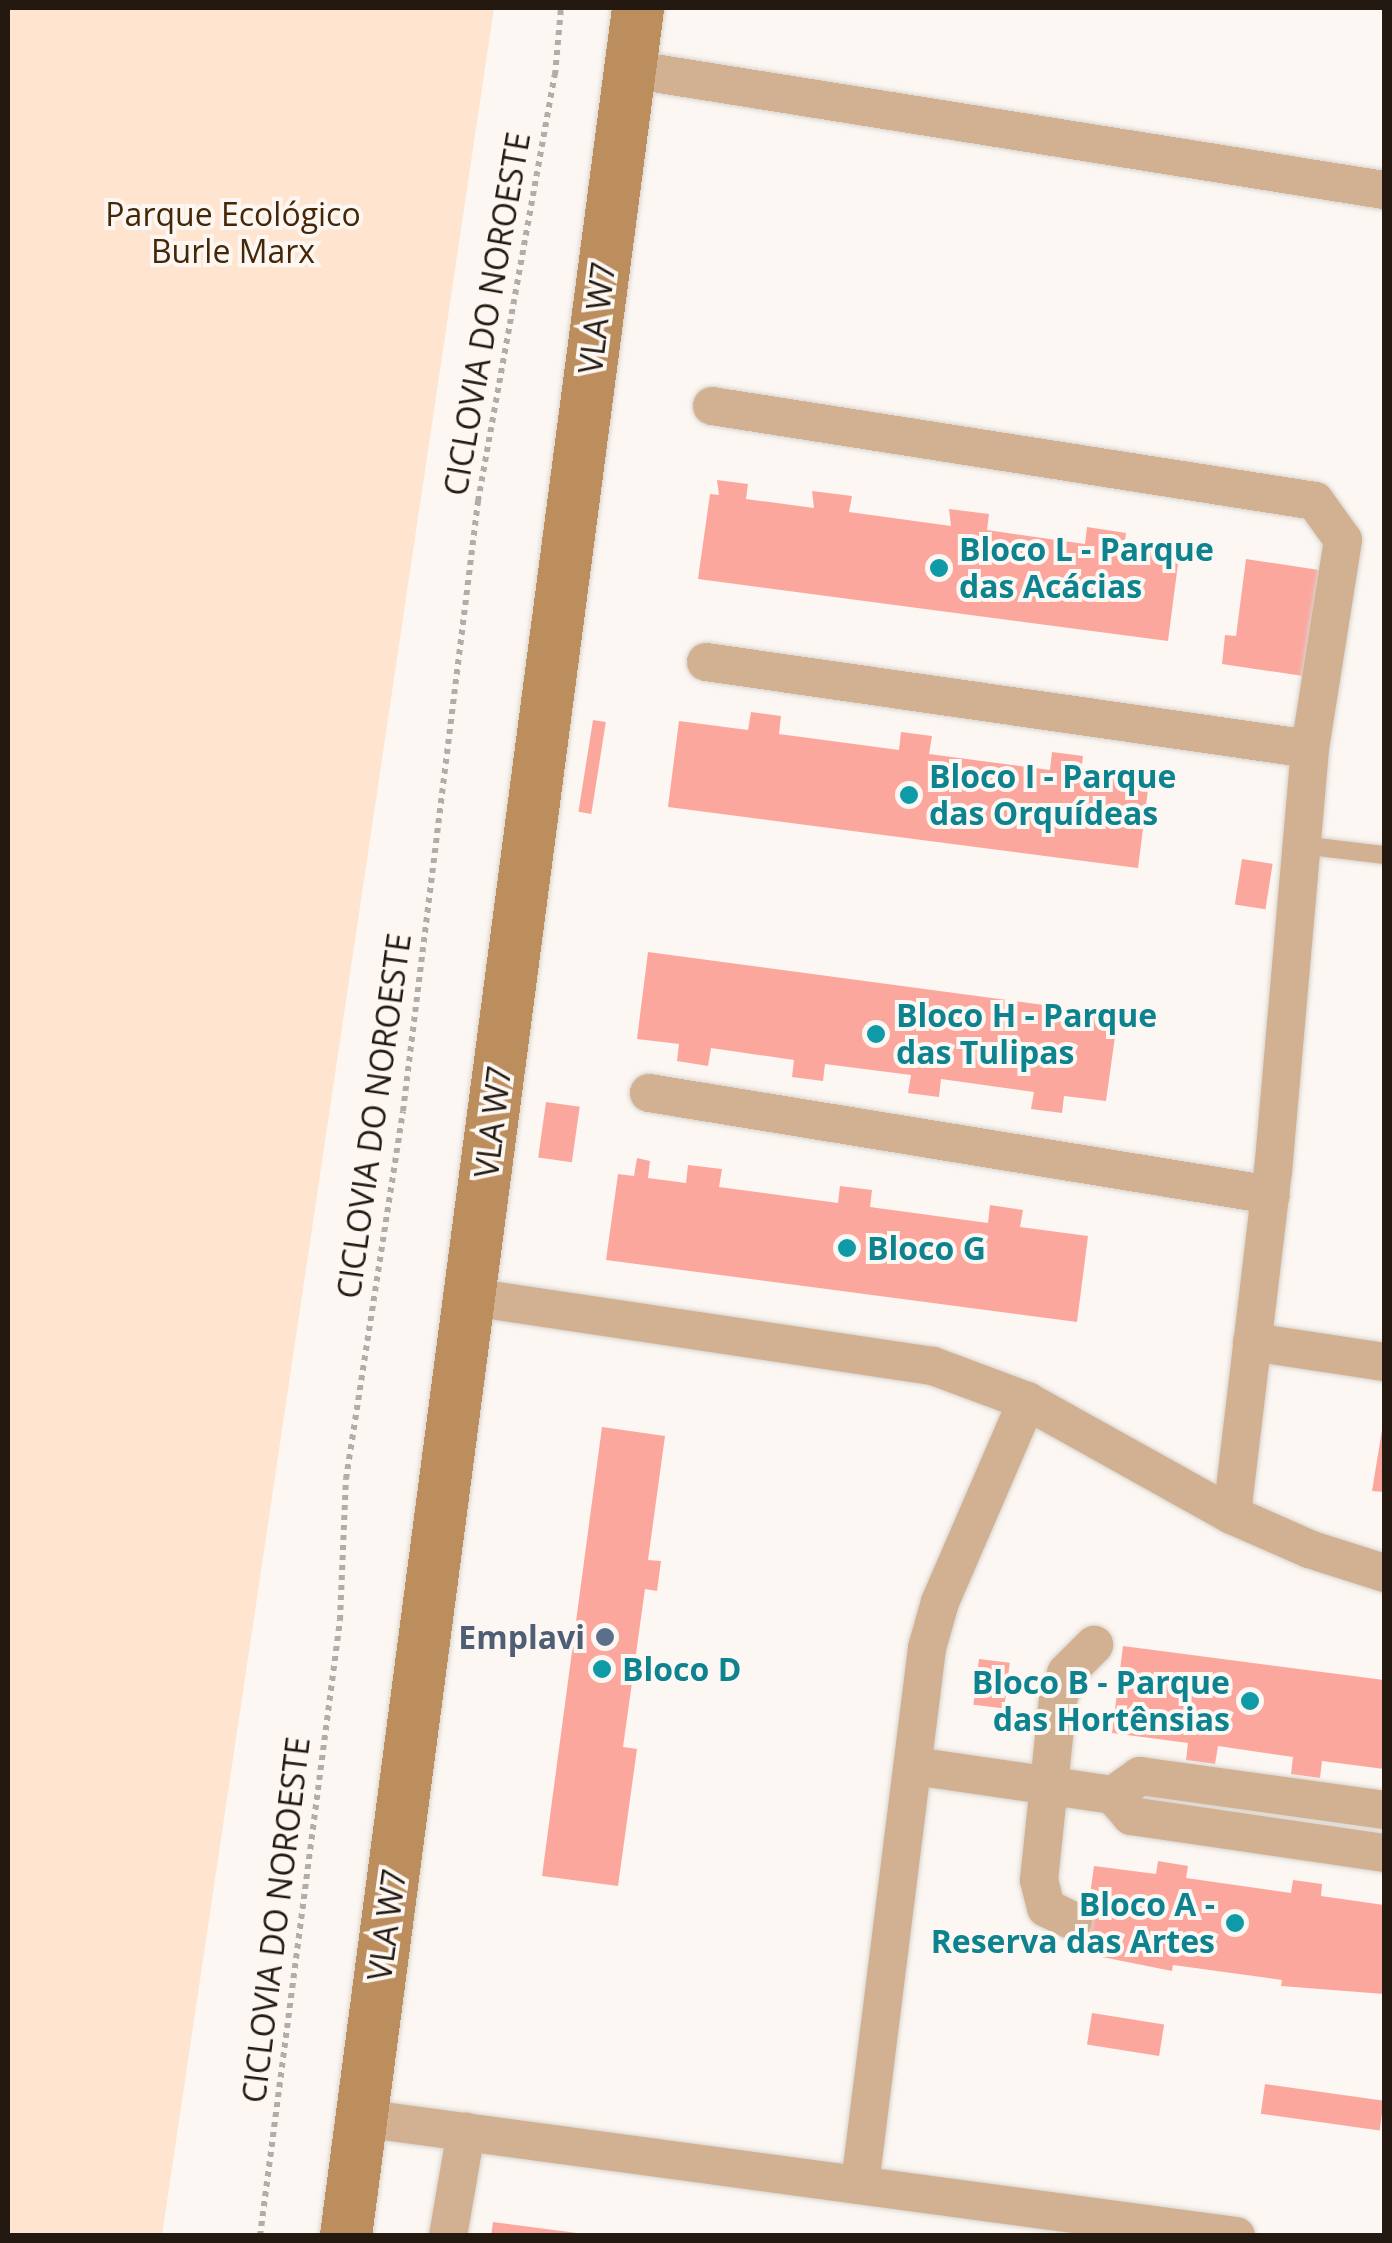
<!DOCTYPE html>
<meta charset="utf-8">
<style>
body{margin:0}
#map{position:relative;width:1392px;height:2243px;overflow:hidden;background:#fcf7f2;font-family:"Open Sans",sans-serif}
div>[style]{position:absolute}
.green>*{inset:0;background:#ffe5d0}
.building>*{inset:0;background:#fca79e;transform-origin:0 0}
.path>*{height:6px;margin-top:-3px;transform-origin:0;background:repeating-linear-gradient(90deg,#b3ada7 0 5px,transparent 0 10px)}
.roads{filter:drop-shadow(0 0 2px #d9d3ce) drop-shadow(0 0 2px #d9d3ce)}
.lane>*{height:18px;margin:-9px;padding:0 9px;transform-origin:9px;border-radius:9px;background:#d1b191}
.street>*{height:38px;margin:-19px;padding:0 19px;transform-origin:19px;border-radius:19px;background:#d1b191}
.secondary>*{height:52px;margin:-26px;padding:0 26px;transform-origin:26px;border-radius:26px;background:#bc8e5d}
.dots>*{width:28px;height:28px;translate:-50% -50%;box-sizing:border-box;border:5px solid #fcf7f2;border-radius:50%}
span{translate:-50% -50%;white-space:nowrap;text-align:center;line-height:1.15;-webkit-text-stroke:8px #fcf7f2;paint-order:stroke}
.park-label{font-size:32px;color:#452707}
.street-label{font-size:32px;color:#231911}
.culture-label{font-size:32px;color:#0d838f;font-weight:700}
.left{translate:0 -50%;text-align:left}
.right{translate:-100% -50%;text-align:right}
.service-label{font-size:32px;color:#4e5e75;font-weight:700}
.frame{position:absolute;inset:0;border:10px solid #231911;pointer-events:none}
</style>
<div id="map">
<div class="green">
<div style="clip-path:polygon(8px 8px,494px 8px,162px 2235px,8px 2235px)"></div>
</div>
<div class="building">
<div style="clip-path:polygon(717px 480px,748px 484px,746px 499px,814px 508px,812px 491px,852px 496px,849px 512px,951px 526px,949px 509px,989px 514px,987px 530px,1085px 544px,1087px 527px,1126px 533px,1124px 549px,1179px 556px,1168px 641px,698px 579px,710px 494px,719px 495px)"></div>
<div style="clip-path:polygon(1246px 559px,1319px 570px,1303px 676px,1222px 664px,1225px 635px,1236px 636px)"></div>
<div style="clip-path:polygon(751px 712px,781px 716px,779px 734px,899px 750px,901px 732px,932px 736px,929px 754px,1050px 770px,1052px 752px,1083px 756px,1081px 774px,1149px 782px,1138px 868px,668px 807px,679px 721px,748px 730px)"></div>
<div style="left:593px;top:720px;width:13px;height:93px;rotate:9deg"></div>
<div style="left:1242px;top:859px;width:31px;height:46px;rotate:9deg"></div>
<div style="clip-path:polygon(648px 952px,1118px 1015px,1106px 1101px,1064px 1096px,1062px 1113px,1031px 1109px,1034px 1092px,941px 1079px,939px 1097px,908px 1093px,911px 1075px,825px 1064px,823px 1081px,792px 1077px,794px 1060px,711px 1048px,708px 1066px,677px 1061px,679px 1044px,637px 1039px)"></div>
<div style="left:546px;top:1102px;width:34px;height:56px;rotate:8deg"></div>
<div style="clip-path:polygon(637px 1158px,650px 1161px,648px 1178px,686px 1183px,688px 1165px,722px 1169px,719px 1187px,838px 1203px,840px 1186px,872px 1190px,870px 1207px,988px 1223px,990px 1205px,1023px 1210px,1020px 1227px,1088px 1236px,1077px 1322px,606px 1260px,618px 1174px,634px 1176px)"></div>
<div style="clip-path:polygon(1384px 1418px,1384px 1492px,1372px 1491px)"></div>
<div style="clip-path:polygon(602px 1427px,665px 1436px,648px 1560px,661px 1561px,657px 1591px,645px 1589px,623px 1747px,637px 1749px,618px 1886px,542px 1876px)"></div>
<div style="clip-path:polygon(1123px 1646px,1384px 1680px,1384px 1769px,1322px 1761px,1320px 1778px,1291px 1774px,1293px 1757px,1218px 1746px,1215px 1764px,1186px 1760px,1188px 1743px,1112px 1733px)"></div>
<div style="left:979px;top:1659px;width:31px;height:46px;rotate:7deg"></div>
<div style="clip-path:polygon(1158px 1861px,1188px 1866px,1186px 1878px,1291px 1893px,1293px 1880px,1322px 1884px,1321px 1896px,1384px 1905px,1384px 1994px,1281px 1986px,1282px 1980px,1173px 1965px,1172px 1971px,1082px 1953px,1094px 1866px,1156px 1874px)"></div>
<div style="left:1092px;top:2013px;width:73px;height:32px;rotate:9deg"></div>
<div style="left:1265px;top:2084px;width:120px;height:30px;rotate:8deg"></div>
<div style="clip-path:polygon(493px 2222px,577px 2233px,577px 2236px,491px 2236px)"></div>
</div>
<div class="path">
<div style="left:260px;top:2236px;width:621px;rotate:-82.6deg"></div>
<div style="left:340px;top:1620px;width:141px;rotate:-87.6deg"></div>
<div style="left:346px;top:1479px;width:372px;rotate:-81.2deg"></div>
<div style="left:403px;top:1111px;width:615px;rotate:-82.99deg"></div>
<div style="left:478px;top:501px;width:433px;rotate:-79.8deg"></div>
<div style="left:555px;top:75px;width:67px;rotate:-84.9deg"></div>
</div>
<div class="roads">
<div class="lane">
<div style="left:1301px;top:845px;width:84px;rotate:6.9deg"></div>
</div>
<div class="street">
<div style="left:629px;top:69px;width:765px;rotate:9.11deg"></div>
<div style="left:712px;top:406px;width:610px;rotate:8.95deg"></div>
<div style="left:1315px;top:501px;width:48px;rotate:54.3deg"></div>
<div style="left:1343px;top:540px;width:212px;rotate:99deg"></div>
<div style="left:1310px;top:749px;width:423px;rotate:95deg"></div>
<div style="left:1273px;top:1170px;width:347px;rotate:96.8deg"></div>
<div style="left:706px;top:662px;width:610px;rotate:8.2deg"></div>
<div style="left:649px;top:1093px;width:630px;rotate:9.31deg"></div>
<div style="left:471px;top:1297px;width:467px;rotate:8.5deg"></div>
<div style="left:933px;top:1366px;width:100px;rotate:20.4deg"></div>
<div style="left:1027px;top:1401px;width:235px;rotate:29.1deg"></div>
<div style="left:1232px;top:1515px;width:84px;rotate:23.8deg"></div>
<div style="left:1309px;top:1549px;width:79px;rotate:17.7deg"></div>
<div style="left:1252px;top:1342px;width:134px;rotate:8.6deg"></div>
<div style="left:914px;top:1766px;width:201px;rotate:8.3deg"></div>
<div style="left:1113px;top:1795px;width:33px;rotate:-35deg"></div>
<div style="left:1140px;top:1776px;width:246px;rotate:7.9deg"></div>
<div style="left:1113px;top:1795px;width:28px;rotate:49deg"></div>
<div style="left:1131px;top:1816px;width:256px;rotate:8.3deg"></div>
<div style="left:1073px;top:1921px;width:30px;rotate:-154deg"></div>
<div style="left:1046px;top:1908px;width:29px;rotate:-104deg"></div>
<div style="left:1039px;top:1880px;width:181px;rotate:-84deg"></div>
<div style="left:1058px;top:1700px;width:28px;rotate:-73deg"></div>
<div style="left:1066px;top:1673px;width:40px;rotate:-45deg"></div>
<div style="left:361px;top:2118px;width:883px;rotate:7.68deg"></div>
<div style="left:860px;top:2184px;width:540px;rotate:-82.87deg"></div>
<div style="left:927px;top:1648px;width:48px;rotate:-74.2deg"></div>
<div style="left:940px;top:1602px;width:219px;rotate:-66.6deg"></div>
<div style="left:448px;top:2236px;width:106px;rotate:-80.2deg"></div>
</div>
<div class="secondary">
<div style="left:346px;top:2236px;width:2247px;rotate:-82.53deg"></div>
</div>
</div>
<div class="dots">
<div style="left:939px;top:568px;background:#0f9aa8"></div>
<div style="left:909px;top:795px;background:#0f9aa8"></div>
<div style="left:876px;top:1034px;background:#0f9aa8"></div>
<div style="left:847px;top:1248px;background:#0f9aa8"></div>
<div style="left:605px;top:1637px;background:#5c6f8a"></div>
<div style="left:602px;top:1669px;background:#0f9aa8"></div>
<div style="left:1250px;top:1701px;background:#0f9aa8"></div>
<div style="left:1235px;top:1923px;background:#0f9aa8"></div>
</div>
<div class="park-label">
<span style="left:233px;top:233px">Parque Ecológico<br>Burle Marx</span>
</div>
<div class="street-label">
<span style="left:487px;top:314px;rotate:-80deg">CICLOVIA DO NOROESTE</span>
<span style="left:597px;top:318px;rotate:-83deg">VLA W7</span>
<span style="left:374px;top:1116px;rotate:-82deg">CICLOVIA DO NOROESTE</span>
<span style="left:493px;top:1122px;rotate:-83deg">VLA W7</span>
<span style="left:276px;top:1920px;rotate:-83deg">CICLOVIA DO NOROESTE</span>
<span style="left:387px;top:1925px;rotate:-82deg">VLA W7</span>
</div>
<div class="culture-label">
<span class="left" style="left:959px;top:568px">Bloco L - Parque<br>das Acácias</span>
<span class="left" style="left:929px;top:795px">Bloco I - Parque<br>das Orquídeas</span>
<span class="left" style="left:896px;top:1034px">Bloco H - Parque<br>das Tulipas</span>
<span class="left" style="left:867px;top:1248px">Bloco G</span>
<span class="left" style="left:622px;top:1669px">Bloco D</span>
<span class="right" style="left:1230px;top:1701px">Bloco B - Parque<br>das Hortênsias</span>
<span class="right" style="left:1215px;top:1923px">Bloco A -<br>Reserva das Artes</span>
</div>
<div class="service-label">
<span class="right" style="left:585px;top:1637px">Emplavi</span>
</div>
<div class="frame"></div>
</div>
